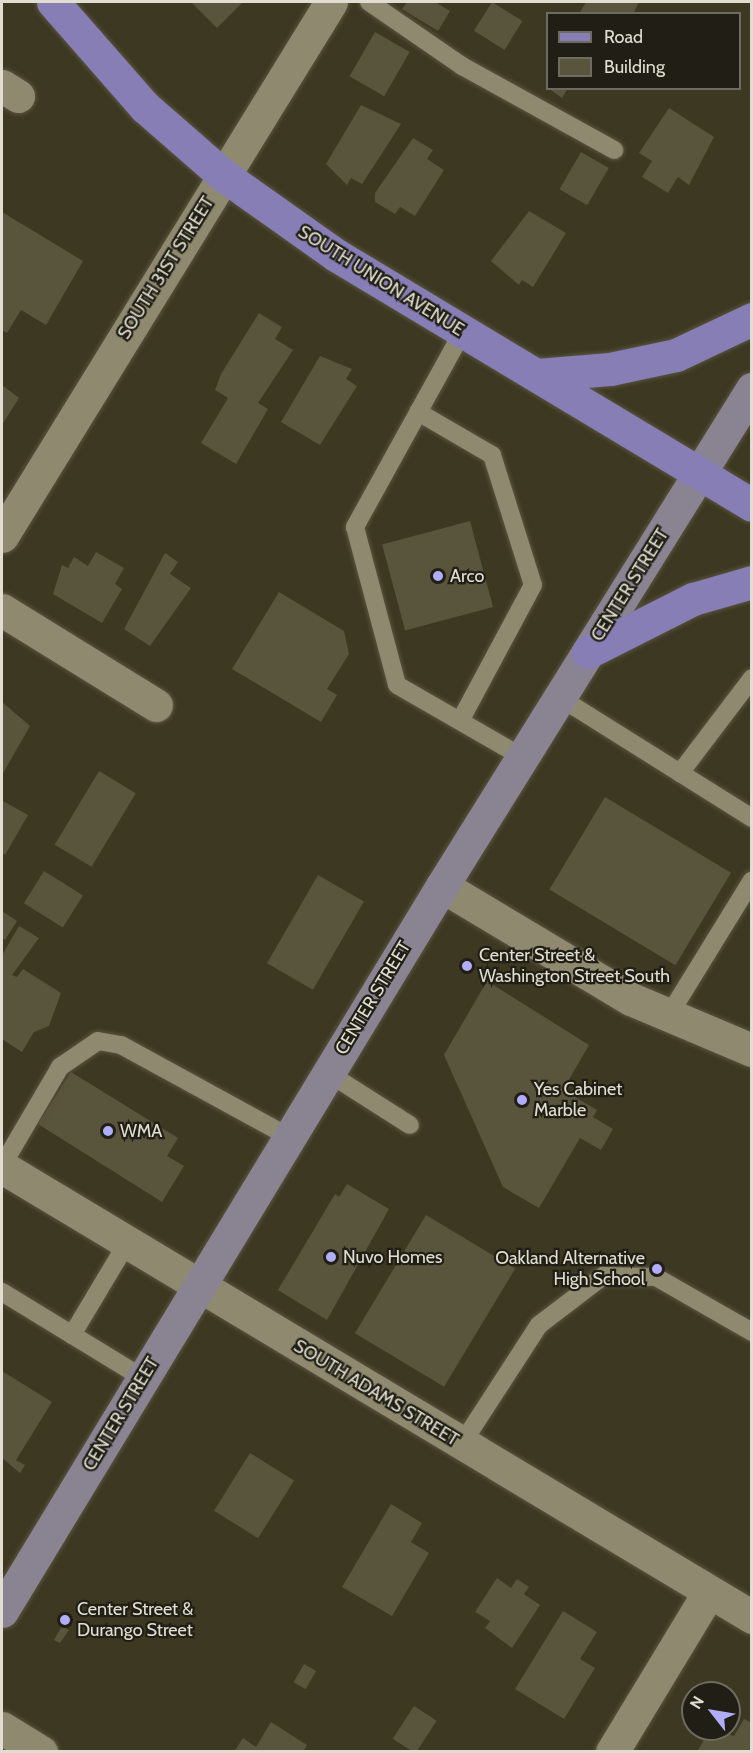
<!DOCTYPE html>
<style>
body{margin:0}
#map{position:relative;width:753px;height:1753px;overflow:hidden;background:#3d3821;font-family:Cabin,sans-serif}
div>[style]{position:absolute}
.building>*{inset:0;background:#59543c;transform-origin:0 0}
.roads{filter:drop-shadow(0 0 2px #595441) drop-shadow(0 0 2px #595441)}
.lane>*{height:18px;margin:-9px;padding:0 9px;transform-origin:9px;border-radius:9px;background:#8e896f}
.street>*{height:33px;margin:-16.5px;padding:0 16.5px;transform-origin:16.5px;border-radius:16.5px;background:#8e896f}
.secondary>*{height:33px;margin:-16.5px;padding:0 16.5px;transform-origin:16.5px;border-radius:16.5px;background:#8a8492}
.primary>*{height:33px;margin:-16.5px;padding:0 16.5px;transform-origin:16.5px;border-radius:16.5px;background:#877eb6}
.dots>*{width:16px;height:16px;translate:-50% -50%;box-sizing:border-box;border:3px solid #211f15;border-radius:50%}
span{translate:-50% -50%;white-space:nowrap;text-align:center;line-height:1.15;-webkit-text-stroke:4.5px #211f15;paint-order:stroke}
.street-label{font-size:18px;color:#e1ded1}
.poi-label{font-size:18px;color:#e1ded1}
.left{translate:0 -50%;text-align:left}
.right{translate:-100% -50%;text-align:right}
.frame{position:absolute;inset:0;border:3px solid #e1ded1;pointer-events:none}
.legend{position:absolute;left:546px;top:12px;width:195px;height:78px;box-sizing:border-box;background:#211f15;border:2px solid #6e6b60;margin:0;padding:8px 10px;list-style:none;font-size:18px;color:#e1ded1}
.legend li{display:flex;align-items:center;gap:12px;height:30px}
.legend b{width:30px;border:2px solid #6e6b60}
.north{position:absolute;left:681px;top:1681px;width:60px;height:60px;box-sizing:border-box;background:#211f15;border:2px solid #6e6b60;border-radius:50%;rotate:301deg;font-size:16px;font-weight:700;line-height:24px;text-align:center;color:#e1ded1}
.north::after{content:'';display:block;margin:auto;width:21px;height:27px;background:#b0aefa;clip-path:polygon(50% 0,100% 100%,50% 72%,0 100%)}
</style>
<div id="map">
<div class="building">
<div style="clip-path:polygon(191px 2px,243px 2px,217px 28px)"></div>
<div style="clip-path:polygon(407px 2px,435px 2px,450px 11px,438px 31px,402px 9px)"></div>
<div style="left:492px;top:2px;width:36px;height:34px;rotate:32deg"></div>
<div style="clip-path:polygon(586px 2px,639px 2px,633px 14px,579px 14px)"></div>
<div style="left:375px;top:32px;width:40px;height:51px;rotate:30deg"></div>
<div style="clip-path:polygon(548px 88px,568px 88px,562px 98px)"></div>
<div style="clip-path:polygon(361px 105px,401px 124px,362px 184px,351px 178px,347px 185px,326px 164px)"></div>
<div style="clip-path:polygon(669px 108px,714px 137px,689px 185px,678px 177px,668px 193px,642px 177px,652px 161px,639px 153px)"></div>
<div style="clip-path:polygon(413px 138px,433px 150px,427px 159px,444px 170px,415px 216px,400px 207px,395px 214px,375px 202px,375px 193px)"></div>
<div style="left:581px;top:152px;width:32px;height:43px;rotate:30deg"></div>
<div style="clip-path:polygon(529px 211px,566px 233px,533px 287px,522px 280px,519px 285px,491px 261px)"></div>
<div style="clip-path:polygon(2px 212px,83px 261px,46px 325px,21px 310px,7px 333px,2px 330px)"></div>
<div style="clip-path:polygon(259px 313px,282px 327px,275px 339px,293px 350px,258px 403px,268px 409px,236px 464px,201px 443px,228px 398px,215px 390px,221px 374px)"></div>
<div style="clip-path:polygon(320px 356px,352px 369px,346px 379px,357px 386px,320px 445px,281px 422px)"></div>
<div style="clip-path:polygon(2px 385px,19px 398px,2px 425px)"></div>
<div style="left:470px;top:521px;width:89px;height:91px;rotate:75deg"></div>
<div style="clip-path:polygon(96px 552px,124px 568px,115px 584px,122px 589px,102px 623px,53px 594px,62px 565px,68px 568px,74px 557px,88px 566px)"></div>
<div style="clip-path:polygon(165px 553px,178px 562px,170px 574px,191px 588px,150px 646px,124px 629px)"></div>
<div style="clip-path:polygon(279px 592px,344px 631px,349px 654px,327px 689px,337px 695px,321px 722px,232px 669px)"></div>
<div style="clip-path:polygon(2px 702px,30px 726px,2px 775px)"></div>
<div style="left:99px;top:771px;width:43px;height:86px;rotate:31deg"></div>
<div style="left:605px;top:797px;width:147px;height:108px;rotate:31deg"></div>
<div style="clip-path:polygon(3px 801px,28px 815px,5px 855px,2px 853px)"></div>
<div style="left:44px;top:871px;width:46px;height:38px;rotate:32deg"></div>
<div style="left:318px;top:875px;width:53px;height:102px;rotate:30deg"></div>
<div style="clip-path:polygon(2px 911px,17px 921px,5px 940px,2px 938px)"></div>
<div style="clip-path:polygon(19px 926px,39px 938px,12px 975px,17px 977px,23px 969px,61px 993px,49px 1026px,34px 1032px,22px 1052px,2px 1039px,2px 955px)"></div>
<div style="clip-path:polygon(487px 981px,589px 1045px,563px 1090px,597px 1110px,593px 1117px,613px 1129px,601px 1150px,580px 1138px,539px 1208px,503px 1187px,444px 1055px)"></div>
<div style="clip-path:polygon(71px 1072px,178px 1138px,167px 1156px,184px 1166px,162px 1202px,38px 1124px)"></div>
<div style="clip-path:polygon(347px 1184px,389px 1209px,327px 1320px,278px 1290px,335px 1194px,339px 1197px)"></div>
<div style="left:426px;top:1215px;width:104px;height:138px;rotate:31deg"></div>
<div style="clip-path:polygon(2px 1371px,52px 1402px,16px 1460px,25px 1465px,20px 1473px,2px 1458px)"></div>
<div style="left:250px;top:1453px;width:52px;height:68px;rotate:32deg"></div>
<div style="clip-path:polygon(391px 1504px,422px 1523px,411px 1542px,429px 1553px,392px 1616px,342px 1587px)"></div>
<div style="clip-path:polygon(497px 1578px,511px 1588px,517px 1579px,529px 1587px,524px 1594px,540px 1605px,512px 1648px,485px 1628px,490px 1621px,475px 1612px)"></div>
<div style="clip-path:polygon(563px 1611px,597px 1632px,580px 1659px,595px 1668px,564px 1719px,515px 1689px)"></div>
<div style="clip-path:polygon(62px 1626px,69px 1630px,60px 1643px,54px 1640px)"></div>
<div style="left:304px;top:1664px;width:14px;height:21px;rotate:30deg"></div>
<div style="left:414px;top:1706px;width:27px;height:39px;rotate:33deg"></div>
<div style="clip-path:polygon(744px 1719px,752px 1723px,752px 1752px,697px 1752px,710px 1729px,734px 1736px)"></div>
<div style="clip-path:polygon(271px 1722px,307px 1745px,303px 1752px,234px 1752px,243px 1738px,256px 1747px)"></div>
</div>
<div class="roads">
<div class="lane">
<div style="left:369px;top:2px;width:113px;rotate:34.5deg"></div>
<div style="left:462px;top:66px;width:174px;rotate:28.9deg"></div>
<div style="left:462px;top:333px;width:222px;rotate:118.9deg"></div>
<div style="left:355px;top:527px;width:163px;rotate:75.1deg"></div>
<div style="left:397px;top:685px;width:144px;rotate:29.9deg"></div>
<div style="left:418px;top:412px;width:86px;rotate:30.2deg"></div>
<div style="left:492px;top:455px;width:136px;rotate:72.5deg"></div>
<div style="left:533px;top:585px;width:154px;rotate:118.2deg"></div>
<div style="left:559px;top:697px;width:228px;rotate:32.1deg"></div>
<div style="left:680px;top:773px;width:119px;rotate:-52.8deg"></div>
<div style="left:669px;top:1015px;width:158px;rotate:-58.4deg"></div>
<div style="left:328px;top:1073px;width:97px;rotate:32.4deg"></div>
<div style="left:2px;top:1166px;width:115px;rotate:-59.6deg"></div>
<div style="left:60px;top:1067px;width:46px;rotate:-34.4deg"></div>
<div style="left:98px;top:1041px;width:23px;rotate:10deg"></div>
<div style="left:121px;top:1045px;width:192px;rotate:28.7deg"></div>
<div style="left:2px;top:1292px;width:165px;rotate:31.4deg"></div>
<div style="left:72px;top:1335px;width:107px;rotate:-59.1deg"></div>
<div style="left:461px;top:1445px;width:143px;rotate:-57deg"></div>
<div style="left:539px;top:1325px;width:81px;rotate:-37.4deg"></div>
<div style="left:603px;top:1276px;width:53px;rotate:1.1deg"></div>
<div style="left:656px;top:1277px;width:111px;rotate:29.8deg"></div>
</div>
<div class="street">
<div style="left:2px;top:86px;width:19px;rotate:32deg"></div>
<div style="left:2px;top:536px;width:627px;rotate:-58.36deg"></div>
<div style="left:2px;top:610px;width:181px;rotate:31.7deg"></div>
<div style="left:442px;top:886px;width:220px;rotate:30.9deg"></div>
<div style="left:631px;top:999px;width:131px;rotate:22.9deg"></div>
<div style="left:2px;top:1167px;width:875px;rotate:30.96deg"></div>
<div style="left:2px;top:1728px;width:46px;rotate:31.6deg"></div>
<div style="left:612px;top:1752px;width:187px;rotate:-58.8deg"></div>
</div>
<div class="secondary">
<div style="left:2px;top:1611px;width:848px;rotate:-58.75deg"></div>
<div style="left:442px;top:886px;width:586px;rotate:-58.05deg"></div>
</div>
<div class="primary">
<div style="left:53px;top:2px;width:140px;rotate:48.8deg"></div>
<div style="left:145px;top:107px;width:103px;rotate:41.1deg"></div>
<div style="left:223px;top:175px;width:138px;rotate:35.3deg"></div>
<div style="left:336px;top:255px;width:485px;rotate:31deg"></div>
<div style="left:537px;top:375px;width:73px;rotate:-4.7deg"></div>
<div style="left:610px;top:369px;width:67px;rotate:-12deg"></div>
<div style="left:676px;top:355px;width:84px;rotate:-25.3deg"></div>
<div style="left:588px;top:652px;width:118px;rotate:-26.8deg"></div>
<div style="left:693px;top:599px;width:61px;rotate:-16.1deg"></div>
</div>
</div>
<div class="dots">
<div style="left:438px;top:576px;background:#b0aefa"></div>
<div style="left:467px;top:966px;background:#b0aefa"></div>
<div style="left:522px;top:1100px;background:#b0aefa"></div>
<div style="left:108px;top:1131px;background:#b0aefa"></div>
<div style="left:331px;top:1257px;background:#b0aefa"></div>
<div style="left:657px;top:1269px;background:#b0aefa"></div>
<div style="left:65px;top:1620px;background:#b0aefa"></div>
</div>
<div class="street-label">
<span style="left:166px;top:268px;rotate:-58deg">SOUTH 31ST STREET</span>
<span style="left:381px;top:281px;rotate:32deg">SOUTH UNION AVENUE</span>
<span style="left:630px;top:585px;rotate:-58deg">CENTER STREET</span>
<span style="left:373px;top:998px;rotate:-59deg">CENTER STREET</span>
<span style="left:376px;top:1393px;rotate:31deg">SOUTH ADAMS STREET</span>
<span style="left:121px;top:1414px;rotate:-59deg">CENTER STREET</span>
</div>
<div class="poi-label">
<span class="left" style="left:450px;top:576px">Arco</span>
<span class="left" style="left:479px;top:966px">Center Street &amp;<br>Washington Street South</span>
<span class="left" style="left:534px;top:1100px">Yes Cabinet<br>Marble</span>
<span class="left" style="left:120px;top:1131px">WMA</span>
<span class="left" style="left:343px;top:1257px">Nuvo Homes</span>
<span class="right" style="left:645px;top:1269px">Oakland Alternative<br>High School</span>
<span class="left" style="left:77px;top:1620px">Center Street &amp;<br>Durango Street</span>
</div>
<div class="frame"></div>
<ul class="legend">
<li><b style="height:8px;background:#877eb6"></b>Road</li>
<li><b style="height:16px;background:#59543c"></b>Building</li>
</ul>
<div class="north">N</div>
</div>
